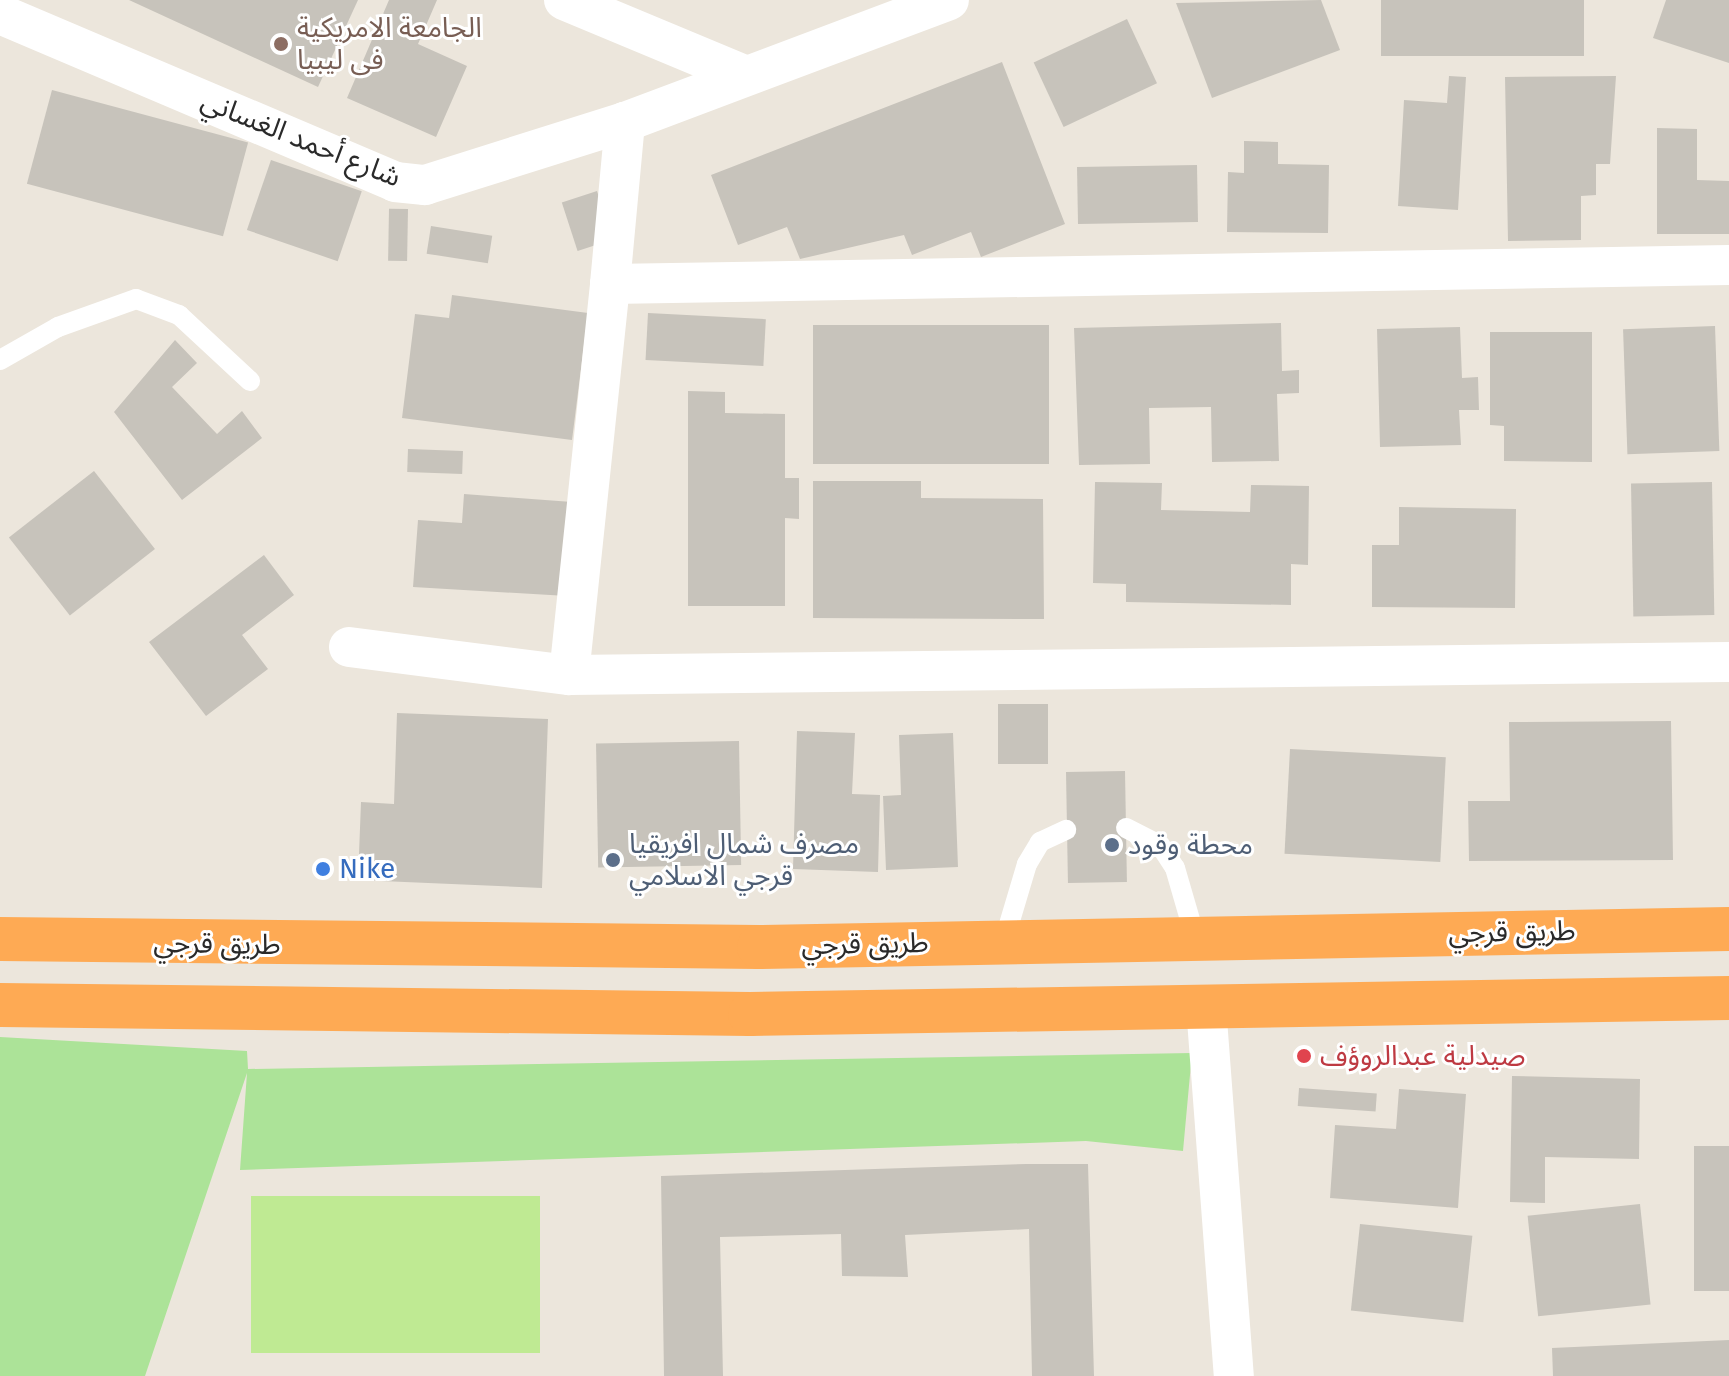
<!DOCTYPE html>
<meta charset="utf-8">
<style>
body{margin:0}
#map{position:relative;width:1729px;height:1376px;overflow:hidden;background:#ece6dc;font-family:"Fira Sans","Noto Sans Arabic",sans-serif}
div>[style]{position:absolute}
.green>*{inset:0;background:#ace398}
.pitch>*{inset:0;background:#bfea93;transform-origin:0 0}
.building>*{inset:0;background:#c7c3bb;transform-origin:0 0}
.lane>*{height:20px;margin:-10px;padding:0 10px;transform-origin:10px;border-radius:10px;background:#fff}
.street>*{height:40px;margin:-20px;padding:0 20px;transform-origin:20px;border-radius:20px;background:#fff}
.highway>*{height:44px;margin:-22px;padding:0 22px;transform-origin:22px;border-radius:22px;background:#feaa54}
.dots>*{width:22px;height:22px;translate:-50% -50%;box-sizing:border-box;border:4px solid #fff;border-radius:50%}
span{translate:-50% -50%;white-space:nowrap;text-align:center;line-height:1.15;-webkit-text-stroke:6px #fff;paint-order:stroke}
.education-label{font-size:28px;color:#785e54}
.left{translate:0 -50%;text-align:left}
.street-label{font-size:28px;color:#2a2a2a}
.service-label{font-size:28px;color:#4e5e75}
.shop-label{font-size:28px;color:#366cbe}
.health-label{font-size:28px;color:#be3a42}
</style>
<div id="map">
<div class="green">
<div style="clip-path:polygon(0 1037px,247px 1051px,248px 1069px,1192px 1053px,1183px 1151px,1086px 1141px,240px 1170px,247px 1073px,145px 1376px,0 1376px)"></div>
</div>
<div class="pitch">
<div style="left:251px;top:1196px;width:289px;height:157px"></div>
</div>
<div class="building">
<div style="clip-path:polygon(129px 0,358px 0,318px 87px)"></div>
<div style="clip-path:polygon(389px 0,437px 0,418px 44px,467px 66px,436px 137px,347px 98px)"></div>
<div style="clip-path:polygon(1321px 0,1340px 50px,1212px 98px,1176px 3px)"></div>
<div style="left:1381px;top:0;width:203px;height:56px"></div>
<div style="clip-path:polygon(1666px 0,1729px 0,1729px 63px,1653px 38px)"></div>
<div style="left:1127px;top:19px;width:71px;height:103px;rotate:65deg"></div>
<div style="clip-path:polygon(1002px 62px,1065px 224px,981px 257px,971px 232px,912px 255px,904px 235px,800px 259px,787px 227px,738px 245px,711px 175px)"></div>
<div style="clip-path:polygon(1449px 76px,1466px 77px,1458px 210px,1398px 206px,1404px 100px,1447px 103px)"></div>
<div style="clip-path:polygon(1616px 76px,1610px 164px,1596px 164px,1596px 195px,1581px 196px,1581px 240px,1508px 241px,1505px 77px)"></div>
<div style="left:52px;top:90px;width:203px;height:97px;rotate:15deg"></div>
<div style="clip-path:polygon(1657px 128px,1697px 129px,1697px 180px,1729px 181px,1729px 234px,1657px 234px)"></div>
<div style="clip-path:polygon(1244px 141px,1278px 142px,1278px 164px,1329px 165px,1328px 233px,1227px 232px,1228px 172px,1244px 173px)"></div>
<div style="left:271px;top:160px;width:96px;height:74px;rotate:19deg"></div>
<div style="left:1197px;top:165px;width:57px;height:120px;rotate:89deg"></div>
<div style="left:597px;top:191px;width:51px;height:37px;rotate:72deg"></div>
<div style="left:408px;top:209px;width:52px;height:19px;rotate:91deg"></div>
<div style="left:431px;top:226px;width:62px;height:28px;rotate:9deg"></div>
<div style="clip-path:polygon(452px 295px,588px 313px,572px 440px,402px 418px,415px 314px,449px 318px)"></div>
<div style="left:648px;top:313px;width:118px;height:47px;rotate:3deg"></div>
<div style="clip-path:polygon(1281px 323px,1282px 371px,1299px 370px,1299px 393px,1277px 394px,1279px 461px,1212px 462px,1211px 407px,1149px 408px,1150px 464px,1079px 465px,1074px 328px)"></div>
<div style="left:813px;top:325px;width:236px;height:139px"></div>
<div style="left:1715px;top:326px;width:125px;height:92px;rotate:88deg"></div>
<div style="clip-path:polygon(1460px 327px,1462px 378px,1478px 377px,1479px 410px,1459px 410px,1461px 445px,1380px 447px,1377px 329px)"></div>
<div style="clip-path:polygon(1490px 332px,1592px 332px,1592px 462px,1504px 461px,1504px 426px,1490px 425px)"></div>
<div style="clip-path:polygon(175px 340px,197px 363px,172px 387px,217px 434px,242px 411px,262px 438px,182px 500px,114px 412px)"></div>
<div style="clip-path:polygon(688px 391px,725px 392px,725px 413px,785px 414px,785px 478px,799px 478px,799px 519px,785px 518px,785px 606px,688px 606px)"></div>
<div style="left:408px;top:449px;width:55px;height:23px;rotate:2deg"></div>
<div style="left:94px;top:471px;width:99px;height:108px;rotate:52deg"></div>
<div style="clip-path:polygon(813px 481px,921px 481px,921px 498px,1043px 499px,1044px 619px,813px 618px)"></div>
<div style="clip-path:polygon(1095px 482px,1162px 483px,1161px 510px,1250px 512px,1251px 485px,1309px 486px,1308px 565px,1291px 564px,1291px 605px,1126px 602px,1126px 584px,1093px 583px)"></div>
<div style="left:1712px;top:482px;width:133px;height:81px;rotate:89deg"></div>
<div style="clip-path:polygon(464px 494px,572px 502px,567px 596px,413px 587px,418px 520px,462px 523px)"></div>
<div style="clip-path:polygon(1399px 507px,1516px 509px,1515px 608px,1372px 607px,1372px 545px,1399px 545px)"></div>
<div style="clip-path:polygon(264px 555px,294px 595px,242px 635px,268px 669px,206px 716px,149px 642px)"></div>
<div style="left:998px;top:704px;width:50px;height:60px"></div>
<div style="clip-path:polygon(397px 713px,548px 719px,542px 888px,358px 880px,361px 802px,394px 804px)"></div>
<div style="clip-path:polygon(1671px 721px,1673px 860px,1469px 861px,1468px 801px,1510px 801px,1509px 722px)"></div>
<div style="clip-path:polygon(797px 731px,855px 733px,852px 794px,880px 795px,878px 872px,793px 869px)"></div>
<div style="clip-path:polygon(953px 733px,958px 867px,886px 870px,883px 796px,901px 795px,899px 735px)"></div>
<div style="left:739px;top:741px;width:124px;height:143px;rotate:89deg"></div>
<div style="left:1290px;top:749px;width:156px;height:105px;rotate:3deg"></div>
<div style="left:1125px;top:771px;width:111px;height:59px;rotate:89deg"></div>
<div style="clip-path:polygon(1512px 1076px,1640px 1079px,1639px 1159px,1545px 1157px,1545px 1203px,1510px 1202px)"></div>
<div style="left:1299px;top:1088px;width:78px;height:18px;rotate:4deg"></div>
<div style="clip-path:polygon(1399px 1089px,1466px 1094px,1458px 1208px,1330px 1198px,1335px 1125px,1396px 1129px)"></div>
<div style="left:1729px;top:1146px;width:145px;height:35px;rotate:90deg"></div>
<div style="clip-path:polygon(1027px 1164px,1088px 1164px,1094px 1376px,1032px 1376px,1029px 1229px,905px 1235px,908px 1277px,842px 1276px,841px 1234px,720px 1237px,723px 1376px,664px 1376px,661px 1176px)"></div>
<div style="left:1640px;top:1204px;width:101px;height:113px;rotate:84deg"></div>
<div style="left:1360px;top:1224px;width:113px;height:87px;rotate:6deg"></div>
<div style="clip-path:polygon(1729px 1340px,1729px 1376px,1553px 1376px,1552px 1348px)"></div>
</div>
<div class="lane">
<div style="left:0;top:360px;width:67px;rotate:-29.6deg"></div>
<div style="left:58px;top:327px;width:83px;rotate:-19.7deg"></div>
<div style="left:136px;top:299px;width:46px;rotate:20.4deg"></div>
<div style="left:179px;top:315px;width:97px;rotate:42.9deg"></div>
<div style="left:1126px;top:828px;width:38px;rotate:27deg"></div>
<div style="left:1160px;top:845px;width:27px;rotate:57deg"></div>
<div style="left:1175px;top:868px;width:72px;rotate:73.8deg"></div>
<div style="left:1004px;top:941px;width:80px;rotate:-73.4deg"></div>
<div style="left:1027px;top:864px;width:26px;rotate:-59deg"></div>
<div style="left:1040px;top:842px;width:29px;rotate:-25deg"></div>
</div>
<div class="street">
<div style="left:564px;top:0;width:195px;rotate:22.6deg"></div>
<div style="left:0;top:14px;width:429px;rotate:23deg"></div>
<div style="left:395px;top:182px;width:30px;rotate:6deg"></div>
<div style="left:425px;top:185px;width:210px;rotate:-17.5deg"></div>
<div style="left:625px;top:122px;width:346px;rotate:-20.6deg"></div>
<div style="left:610px;top:284px;width:163px;rotate:-84.7deg"></div>
<div style="left:349px;top:647px;width:222px;rotate:7.3deg"></div>
<div style="left:569px;top:675px;width:1160px;rotate:-0.64deg"></div>
<div style="left:569px;top:675px;width:393px;rotate:-84deg"></div>
<div style="left:610px;top:284px;width:1119px;rotate:-0.97deg"></div>
<div style="left:1206px;top:1006px;width:371px;rotate:85.7deg"></div>
</div>
<div class="highway">
<div style="left:0;top:939px;width:759px;rotate:0.6deg"></div>
<div style="left:759px;top:947px;width:970px;rotate:-1.06deg"></div>
<div style="left:0;top:1005px;width:750px;rotate:0.69deg"></div>
<div style="left:750px;top:1014px;width:979px;rotate:-0.94deg"></div>
</div>
<div class="dots">
<div style="left:281px;top:44px;background:#8d6e63"></div>
<div style="left:1112px;top:845px;background:#5c6f8a"></div>
<div style="left:613px;top:860px;background:#5c6f8a"></div>
<div style="left:323px;top:869px;background:#3f7fe0"></div>
<div style="left:1304px;top:1056px;background:#e0444e"></div>
</div>
<div class="education-label">
<span class="left" style="left:297px;top:44px">الجامعة الامريكية<br>فى ليبيا</span>
</div>
<div class="street-label">
<span style="left:301px;top:139px;rotate:22deg">شارع أحمد الغساني</span>
<span style="left:1512px;top:932px;rotate:-1deg">طريق قرجي</span>
<span style="left:217px;top:944px;rotate:1deg">طريق قرجي</span>
<span style="left:865px;top:944px;rotate:-1deg">طريق قرجي</span>
</div>
<div class="service-label">
<span class="left" style="left:629px;top:860px">مصرف شمال افريقيا<br>قرجي الاسلامي</span>
<span class="left" style="left:1128px;top:845px">محطة وقود</span>
</div>
<div class="shop-label">
<span class="left" style="left:339px;top:869px">Nike</span>
</div>
<div class="health-label">
<span class="left" style="left:1320px;top:1056px">صيدلية عبدالروؤف</span>
</div>
</div>
